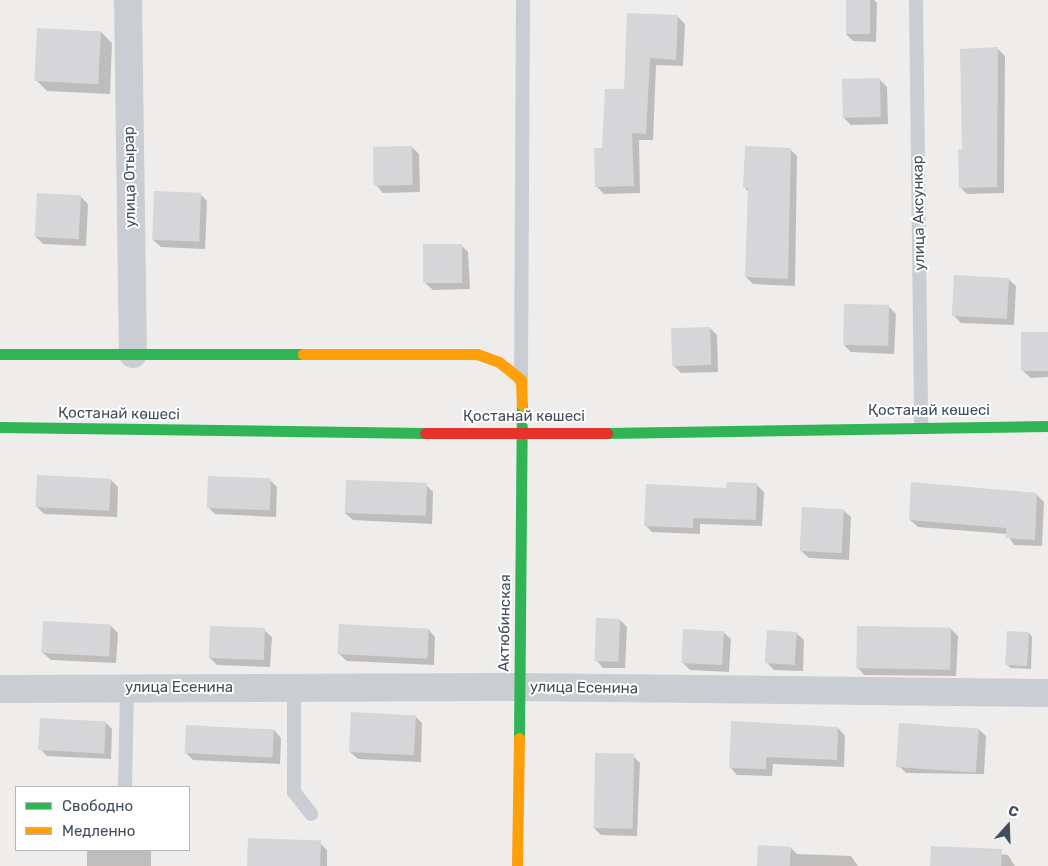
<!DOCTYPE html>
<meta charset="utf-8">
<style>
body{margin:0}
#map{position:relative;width:1048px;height:866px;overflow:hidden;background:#eeedec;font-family:Rubik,sans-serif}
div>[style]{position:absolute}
.shadow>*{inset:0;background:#0003;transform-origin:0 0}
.building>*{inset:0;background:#d6d6d8;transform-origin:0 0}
.lane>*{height:14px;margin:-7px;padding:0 7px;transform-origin:7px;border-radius:7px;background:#caced2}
.street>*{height:28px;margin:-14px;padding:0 14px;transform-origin:14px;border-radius:14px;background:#caced2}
.fast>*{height:11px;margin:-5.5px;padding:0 5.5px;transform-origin:5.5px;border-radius:5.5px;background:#30b455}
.slow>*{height:11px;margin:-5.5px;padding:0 5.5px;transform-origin:5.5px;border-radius:5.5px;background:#ff9f0a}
.jam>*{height:11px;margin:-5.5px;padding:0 5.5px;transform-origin:5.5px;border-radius:5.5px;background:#e5322d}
span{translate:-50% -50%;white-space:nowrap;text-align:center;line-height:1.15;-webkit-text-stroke:4px #fff;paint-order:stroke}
.street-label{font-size:15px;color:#424e5b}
.legend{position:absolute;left:15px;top:786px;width:175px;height:65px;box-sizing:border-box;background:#fff;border:1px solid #b3b8bd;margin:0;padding:6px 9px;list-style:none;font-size:15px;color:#424e5b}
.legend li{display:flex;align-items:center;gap:10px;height:25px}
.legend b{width:25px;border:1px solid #b3b8bd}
.north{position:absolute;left:983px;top:801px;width:50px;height:50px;-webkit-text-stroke:4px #fff;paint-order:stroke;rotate:20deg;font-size:14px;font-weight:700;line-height:20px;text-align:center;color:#424e5b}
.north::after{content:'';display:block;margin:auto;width:18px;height:22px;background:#424e5b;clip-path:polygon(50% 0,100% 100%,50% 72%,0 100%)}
</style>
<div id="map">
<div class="shadow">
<div style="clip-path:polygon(847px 0,874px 0,877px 3px,876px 42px,853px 41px,846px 34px)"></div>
<div style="clip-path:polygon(677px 16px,685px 24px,683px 66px,656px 65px,653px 140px,639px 140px,640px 193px,604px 194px,596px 186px,604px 149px,625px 91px)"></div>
<div style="clip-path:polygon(101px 32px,112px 43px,110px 94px,47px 91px,36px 80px)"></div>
<div style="clip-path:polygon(998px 49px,1005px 56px,1004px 193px,967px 194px,960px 187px,963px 150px)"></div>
<div style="clip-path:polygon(880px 80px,887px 87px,888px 124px,851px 125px,844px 118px)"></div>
<div style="clip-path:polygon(412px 147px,419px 154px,420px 192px,383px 193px,376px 185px)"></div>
<div style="clip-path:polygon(790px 149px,797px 156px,795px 286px,753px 284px,746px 277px,749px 192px,745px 188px)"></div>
<div style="clip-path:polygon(200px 194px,207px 201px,205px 249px,161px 247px,153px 240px)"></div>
<div style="clip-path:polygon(80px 196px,88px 204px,86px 246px,43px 244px,36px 237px)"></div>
<div style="clip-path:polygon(461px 245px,468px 252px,470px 289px,433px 290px,425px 283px)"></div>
<div style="clip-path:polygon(1008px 279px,1016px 286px,1014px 325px,961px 323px,954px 316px)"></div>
<div style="clip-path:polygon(889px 307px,896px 314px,894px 354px,851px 352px,844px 345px)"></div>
<div style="clip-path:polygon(710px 328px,717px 335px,718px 372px,681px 373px,674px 366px)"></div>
<div style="clip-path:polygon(1048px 333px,1048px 377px,1031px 378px,1023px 371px)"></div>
<div style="clip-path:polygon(111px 480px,118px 487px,117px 517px,44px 514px,37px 507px)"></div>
<div style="clip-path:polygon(270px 480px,277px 487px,276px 517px,215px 514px,208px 507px)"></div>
<div style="clip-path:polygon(426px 485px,433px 492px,432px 524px,353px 520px,345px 513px)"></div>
<div style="clip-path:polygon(757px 485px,764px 492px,762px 526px,700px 524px,700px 534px,652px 532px,645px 525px,728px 489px)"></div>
<div style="clip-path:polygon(1036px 494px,1044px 502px,1042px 546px,1014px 545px,1007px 534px,918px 527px,910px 520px)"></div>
<div style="clip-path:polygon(843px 510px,851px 517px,849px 560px,809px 558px,801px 551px)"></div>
<div style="clip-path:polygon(620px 620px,627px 627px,625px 668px,603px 668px,596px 660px)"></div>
<div style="clip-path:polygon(110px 625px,118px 633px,116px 663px,51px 660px,43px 653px)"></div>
<div style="clip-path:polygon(428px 629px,435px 637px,434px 665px,347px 661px,339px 654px)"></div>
<div style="clip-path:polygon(951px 629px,958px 636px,956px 676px,864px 675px,857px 667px)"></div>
<div style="clip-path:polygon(264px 630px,272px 637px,270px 667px,217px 665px,210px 658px)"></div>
<div style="clip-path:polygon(723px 632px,731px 639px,729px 672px,690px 670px,683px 663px)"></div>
<div style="clip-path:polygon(796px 633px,804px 640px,803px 671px,774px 670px,767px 663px)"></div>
<div style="clip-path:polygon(1029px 633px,1032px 637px,1031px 669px,1010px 668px,1007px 664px)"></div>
<div style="clip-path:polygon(415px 716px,422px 723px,421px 762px,358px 759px,350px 752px)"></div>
<div style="clip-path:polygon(105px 722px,112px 729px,111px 759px,47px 756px,40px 749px)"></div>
<div style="clip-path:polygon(838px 728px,845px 736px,844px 767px,773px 764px,772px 776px,737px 775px,730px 767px)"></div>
<div style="clip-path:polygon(978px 729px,986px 736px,984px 774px,906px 773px,899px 766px)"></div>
<div style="clip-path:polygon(274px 730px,281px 738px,280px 764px,193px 760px,186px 753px)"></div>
<div style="clip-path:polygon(633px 756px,640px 763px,637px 836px,601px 835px,593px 827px)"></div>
<div style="clip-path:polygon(320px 843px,327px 850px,327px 866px,248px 866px)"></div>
<div style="clip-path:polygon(932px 847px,1008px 855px,1015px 866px,931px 866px)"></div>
<div style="clip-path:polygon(791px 848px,797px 854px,851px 856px,858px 866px,758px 866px)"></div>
<div style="left:87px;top:850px;width:64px;height:16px"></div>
</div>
<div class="building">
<div style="left:846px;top:0;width:24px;height:34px"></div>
<div style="clip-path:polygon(627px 13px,678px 15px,676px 60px,650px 58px,646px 134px,632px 133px,634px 186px,595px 187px,594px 148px,602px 148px,605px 89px,624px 89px)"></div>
<div style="left:37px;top:28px;width:64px;height:53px;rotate:3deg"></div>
<div style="clip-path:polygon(998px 47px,997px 187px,959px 188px,958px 149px,962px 149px,960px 49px)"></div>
<div style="left:880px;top:78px;width:39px;height:38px;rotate:89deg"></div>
<div style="left:412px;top:146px;width:39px;height:39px;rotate:89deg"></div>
<div style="clip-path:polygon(745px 146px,791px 148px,788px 279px,745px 277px,748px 188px,743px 188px)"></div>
<div style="left:154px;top:191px;width:47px;height:49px;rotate:2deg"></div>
<div style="left:37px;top:193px;width:44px;height:44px;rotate:3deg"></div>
<div style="left:423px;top:244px;width:39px;height:39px"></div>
<div style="left:954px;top:275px;width:55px;height:41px;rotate:3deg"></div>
<div style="left:844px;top:304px;width:45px;height:41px;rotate:1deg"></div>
<div style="left:710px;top:327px;width:38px;height:39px;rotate:88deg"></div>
<div style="left:1021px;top:332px;width:27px;height:39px"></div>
<div style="left:37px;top:475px;width:74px;height:32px;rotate:3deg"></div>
<div style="left:208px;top:476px;width:63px;height:32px;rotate:2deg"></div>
<div style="left:346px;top:480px;width:81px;height:33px;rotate:2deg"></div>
<div style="clip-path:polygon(727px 482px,757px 483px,756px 520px,693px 518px,693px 528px,644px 526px,646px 484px,726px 488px)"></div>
<div style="clip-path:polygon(911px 482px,1037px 493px,1035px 540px,1006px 538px,1006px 528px,909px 520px)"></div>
<div style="left:802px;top:507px;width:42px;height:44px;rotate:3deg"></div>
<div style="left:596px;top:618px;width:24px;height:43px;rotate:2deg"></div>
<div style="left:43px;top:621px;width:68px;height:32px;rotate:3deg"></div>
<div style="left:339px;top:624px;width:90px;height:30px;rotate:3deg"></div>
<div style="left:210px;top:626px;width:55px;height:32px;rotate:2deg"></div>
<div style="left:857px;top:626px;width:94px;height:42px;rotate:1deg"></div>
<div style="left:683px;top:629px;width:41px;height:34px;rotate:3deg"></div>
<div style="left:767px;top:630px;width:30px;height:33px;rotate:4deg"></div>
<div style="left:1007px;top:631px;width:22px;height:34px;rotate:3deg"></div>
<div style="left:351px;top:712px;width:65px;height:40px;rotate:3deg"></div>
<div style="left:40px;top:718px;width:66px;height:32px;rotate:3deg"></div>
<div style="clip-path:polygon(731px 721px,838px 727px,837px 760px,766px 757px,766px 769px,729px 768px)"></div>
<div style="left:899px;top:723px;width:80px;height:44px;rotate:4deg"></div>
<div style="left:186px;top:725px;width:88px;height:28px;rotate:3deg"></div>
<div style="left:595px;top:753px;width:39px;height:75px;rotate:1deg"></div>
<div style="left:248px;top:838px;width:73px;height:28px;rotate:2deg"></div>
<div style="left:758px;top:845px;width:33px;height:21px;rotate:3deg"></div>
<div style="clip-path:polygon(931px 846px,1002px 849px,1001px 866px,930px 866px)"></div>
</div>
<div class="lane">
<div style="left:916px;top:0;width:425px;rotate:89.3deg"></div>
<div style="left:521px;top:380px;width:380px;rotate:-89.7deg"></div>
<div style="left:294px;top:688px;width:104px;rotate:90deg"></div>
<div style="left:294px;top:792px;width:28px;rotate:52deg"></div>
<div style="left:125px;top:787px;width:99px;rotate:-88.8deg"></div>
</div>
<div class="street">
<div style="left:128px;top:0;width:354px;rotate:89.2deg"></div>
<div style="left:0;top:689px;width:518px;rotate:-0.22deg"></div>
<div style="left:518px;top:687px;width:530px;rotate:0.65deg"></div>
</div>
<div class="fast">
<div style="left:0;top:354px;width:303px"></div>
<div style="left:0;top:427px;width:425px;rotate:0.8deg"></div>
<div style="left:607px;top:433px;width:441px;rotate:-0.9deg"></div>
<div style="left:519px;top:738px;width:333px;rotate:-89.5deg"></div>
</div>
<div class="slow">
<div style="left:303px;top:354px;width:174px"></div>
<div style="left:477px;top:354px;width:23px;rotate:20deg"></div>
<div style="left:499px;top:362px;width:28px;rotate:39deg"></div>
<div style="left:521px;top:380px;width:25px;rotate:88deg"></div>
<div style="left:517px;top:866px;width:128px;rotate:-89.1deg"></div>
</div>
<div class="jam">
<div style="left:425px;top:433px;width:182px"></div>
</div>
<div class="street-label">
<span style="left:130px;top:177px;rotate:-91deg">улица Отырар</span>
<span style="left:919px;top:213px;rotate:-91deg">улица Аксункар</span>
<span style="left:929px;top:411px">Қостанай көшесі</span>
<span style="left:119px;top:414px;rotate:1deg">Қостанай көшесі</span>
<span style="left:524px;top:417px">Қостанай көшесі</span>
<span style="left:505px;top:623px;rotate:-89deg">Актюбинская</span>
<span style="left:179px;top:688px">улица Есенина</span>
<span style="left:584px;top:688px;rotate:1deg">улица Есенина</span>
</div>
<ul class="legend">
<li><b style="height:6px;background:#30b455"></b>Свободно</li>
<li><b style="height:6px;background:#ff9f0a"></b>Медленно</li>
</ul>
<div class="north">С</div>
</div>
